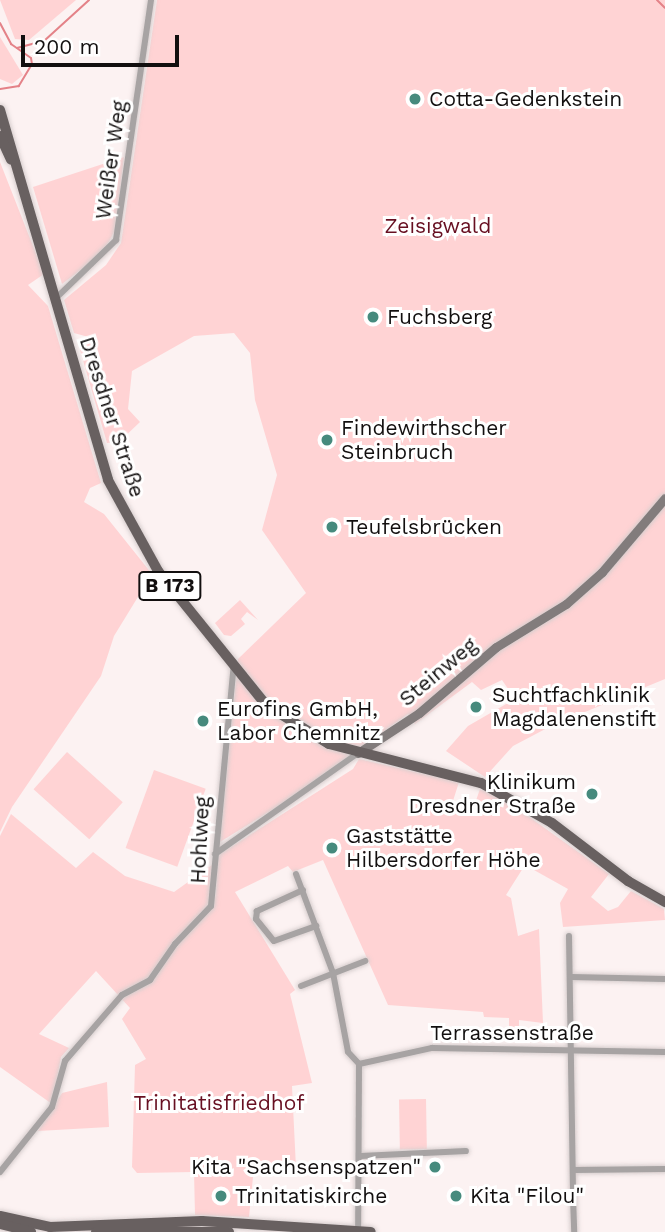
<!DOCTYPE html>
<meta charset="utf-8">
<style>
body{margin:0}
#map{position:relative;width:665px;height:1232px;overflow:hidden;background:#fcf2f2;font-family:"Work Sans",sans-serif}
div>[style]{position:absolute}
.green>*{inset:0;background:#ffd3d4;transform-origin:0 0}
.stream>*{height:2px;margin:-1px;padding:0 1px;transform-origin:1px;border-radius:1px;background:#e48288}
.roads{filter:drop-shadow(0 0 2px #d7cece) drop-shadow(0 0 2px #d7cece)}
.street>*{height:6px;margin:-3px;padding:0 3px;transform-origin:3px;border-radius:3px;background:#a7a3a3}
.secondary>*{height:9px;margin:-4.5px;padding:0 4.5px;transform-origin:4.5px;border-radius:4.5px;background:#827c7c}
.primary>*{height:10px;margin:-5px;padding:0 5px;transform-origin:5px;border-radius:5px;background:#686060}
.dots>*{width:19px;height:19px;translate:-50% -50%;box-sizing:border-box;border:4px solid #fff;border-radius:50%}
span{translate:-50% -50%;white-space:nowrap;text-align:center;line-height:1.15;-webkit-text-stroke:6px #fff;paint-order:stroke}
.shield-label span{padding:2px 5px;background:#fff;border:2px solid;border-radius:5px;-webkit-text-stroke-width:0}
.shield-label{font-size:19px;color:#120f0f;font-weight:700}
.poi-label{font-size:21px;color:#120f0f}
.left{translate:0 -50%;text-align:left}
.right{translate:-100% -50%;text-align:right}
.street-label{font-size:21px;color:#120f0f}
.park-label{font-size:21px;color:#670f21}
.scale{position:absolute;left:21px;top:35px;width:158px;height:32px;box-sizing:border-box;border:4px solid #120f0f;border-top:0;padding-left:9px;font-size:21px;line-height:24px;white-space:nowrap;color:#120f0f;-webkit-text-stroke:5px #fff;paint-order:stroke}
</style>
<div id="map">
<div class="green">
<div style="clip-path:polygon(0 0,76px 0,29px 40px,15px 39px)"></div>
<div style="clip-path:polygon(157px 0,665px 0,665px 679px,551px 726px,513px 746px,485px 777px,446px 751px,468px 726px,515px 699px,502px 680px,481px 690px,472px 682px,415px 724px,408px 714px,280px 805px,220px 842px,238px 659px,306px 593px,262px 530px,277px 475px,255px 400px,250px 353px,234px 333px,194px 336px,132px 371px,128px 409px,140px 422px,119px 442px,107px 443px,80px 350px,92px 338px,74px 333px,64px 300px,106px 265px,121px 243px)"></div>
<div style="clip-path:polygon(0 37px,23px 75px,12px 84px,0 79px)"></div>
<div style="clip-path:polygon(124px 157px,115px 230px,103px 253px,62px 284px,33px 187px)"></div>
<div style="clip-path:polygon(0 162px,44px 274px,28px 285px,48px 306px,101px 483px,90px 488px,84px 502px,104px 514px,152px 574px,114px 636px,101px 676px,12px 807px,0 832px)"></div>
<div style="clip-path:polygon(240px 600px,258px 620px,247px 612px,241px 619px,245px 624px,231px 636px,224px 635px,215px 623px)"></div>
<div style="left:67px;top:752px;width:75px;height:50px;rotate:42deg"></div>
<div style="clip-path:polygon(359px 759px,459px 782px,452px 804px,472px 812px,480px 789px,504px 799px,609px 874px,591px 897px,608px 911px,618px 907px,631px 891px,664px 909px,665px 920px,563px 927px,560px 903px,568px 889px,525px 865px,506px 895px,511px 898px,518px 936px,539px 929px,543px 1023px,519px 1020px,519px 1027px,509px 1028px,509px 1018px,484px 1017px,483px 1012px,388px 1005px,323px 860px,293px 872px,288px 866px,235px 892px,295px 990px,290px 994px,312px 1083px,292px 1086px,296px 1168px,254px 1167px,249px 1217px,195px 1215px,194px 1172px,137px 1173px,132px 1167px,135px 1065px,146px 1059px,122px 1019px,130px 1008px,96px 971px,39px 1034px,69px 1048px,61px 1057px,52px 1104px,0 1067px,0 836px,11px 814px,76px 868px,93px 852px,125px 876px,174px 892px,212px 865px,216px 899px,217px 856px,353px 769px)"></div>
<div style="left:154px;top:770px;width:55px;height:83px;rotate:20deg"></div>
<div style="clip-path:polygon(107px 1082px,109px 1127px,38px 1131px,62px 1093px)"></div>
<div style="left:426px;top:1099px;width:50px;height:27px;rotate:89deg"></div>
</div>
<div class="stream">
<div style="left:657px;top:0;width:11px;rotate:45deg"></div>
<div style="left:0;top:23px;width:24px;rotate:62deg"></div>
<div style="left:11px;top:44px;width:24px;rotate:35deg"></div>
<div style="left:31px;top:58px;width:6px;rotate:81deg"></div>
<div style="left:32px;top:64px;width:26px;rotate:121deg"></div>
<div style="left:19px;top:86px;width:19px;rotate:171deg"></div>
<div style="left:17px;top:48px;width:28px;rotate:-15deg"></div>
<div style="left:44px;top:41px;width:61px;rotate:-42.3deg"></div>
</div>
<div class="roads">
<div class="street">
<div style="left:55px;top:299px;width:85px;rotate:-44deg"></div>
<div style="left:116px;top:240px;width:243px;rotate:-81.7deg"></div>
<div style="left:215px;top:854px;width:175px;rotate:-35.2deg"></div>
<div style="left:296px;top:874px;width:106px;rotate:69.5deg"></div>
<div style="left:333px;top:973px;width:80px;rotate:79.2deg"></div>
<div style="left:348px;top:1052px;width:16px;rotate:47deg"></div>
<div style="left:359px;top:1064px;width:168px;rotate:90.3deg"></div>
<div style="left:303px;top:890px;width:51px;rotate:155.5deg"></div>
<div style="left:257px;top:911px;width:8px;rotate:97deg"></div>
<div style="left:256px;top:919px;width:28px;rotate:51deg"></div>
<div style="left:274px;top:941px;width:45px;rotate:-19.7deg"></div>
<div style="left:569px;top:936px;width:260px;rotate:89.1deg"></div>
<div style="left:571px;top:977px;width:94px;rotate:1.2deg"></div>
<div style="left:301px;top:986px;width:69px;rotate:-21.3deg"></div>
<div style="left:359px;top:1064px;width:75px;rotate:-12.4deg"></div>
<div style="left:432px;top:1048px;width:233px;rotate:1deg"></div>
<div style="left:361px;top:1156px;width:105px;rotate:-2.7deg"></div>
<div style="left:573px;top:1170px;width:92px;rotate:-0.6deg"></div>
<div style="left:0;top:1172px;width:83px;rotate:-51.3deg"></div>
<div style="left:52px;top:1107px;width:48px;rotate:-74.2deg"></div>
<div style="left:65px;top:1061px;width:87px;rotate:-49.2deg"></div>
<div style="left:122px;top:995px;width:32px;rotate:-28deg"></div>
<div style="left:150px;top:980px;width:44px;rotate:-55.2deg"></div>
<div style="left:175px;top:944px;width:52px;rotate:-46.5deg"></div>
<div style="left:211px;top:906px;width:243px;rotate:-84.6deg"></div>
<div style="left:573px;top:1197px;width:35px;rotate:88deg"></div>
</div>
<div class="secondary">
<div style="left:358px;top:753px;width:73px;rotate:-33.3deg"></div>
<div style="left:419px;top:713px;width:101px;rotate:-40.6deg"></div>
<div style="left:496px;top:647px;width:82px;rotate:-31.6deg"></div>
<div style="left:566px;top:604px;width:48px;rotate:-41.6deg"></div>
<div style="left:602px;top:572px;width:97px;rotate:-49.6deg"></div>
</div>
<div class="primary">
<div style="left:0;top:110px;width:385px;rotate:73.7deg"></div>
<div style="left:108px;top:480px;width:104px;rotate:61.2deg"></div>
<div style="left:158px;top:571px;width:172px;rotate:51.1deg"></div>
<div style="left:266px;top:705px;width:74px;rotate:31.8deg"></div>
<div style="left:329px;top:744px;width:157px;rotate:14.4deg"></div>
<div style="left:481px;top:783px;width:81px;rotate:29.4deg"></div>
<div style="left:552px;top:823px;width:96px;rotate:37.3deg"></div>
<div style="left:628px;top:881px;width:43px;rotate:29.6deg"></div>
<div style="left:0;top:136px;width:26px;rotate:65deg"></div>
<div style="left:0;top:1216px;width:51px;rotate:12.4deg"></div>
<div style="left:50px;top:1227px;width:152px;rotate:-2.3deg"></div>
<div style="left:202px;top:1221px;width:169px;rotate:3.7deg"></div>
<div style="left:0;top:1224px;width:32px;rotate:14deg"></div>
<div style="left:96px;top:1232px;width:133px"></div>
</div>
</div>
<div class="dots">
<div style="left:415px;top:99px;background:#468a7d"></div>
<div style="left:373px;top:317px;background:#468a7d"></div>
<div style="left:327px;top:440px;background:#468a7d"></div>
<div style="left:332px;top:527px;background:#468a7d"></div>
<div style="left:476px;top:707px;background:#468a7d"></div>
<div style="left:203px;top:721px;background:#468a7d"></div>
<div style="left:592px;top:794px;background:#468a7d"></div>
<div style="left:332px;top:848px;background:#468a7d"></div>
<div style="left:435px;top:1167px;background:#468a7d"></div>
<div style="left:221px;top:1196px;background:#468a7d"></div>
<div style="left:456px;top:1196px;background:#468a7d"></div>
</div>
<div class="shield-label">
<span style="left:170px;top:586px">B 173</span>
</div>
<div class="poi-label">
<span class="left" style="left:429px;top:99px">Cotta-Gedenkstein</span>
<span class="left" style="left:387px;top:317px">Fuchsberg</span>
<span class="left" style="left:341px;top:440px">Findewirthscher<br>Steinbruch</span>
<span class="left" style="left:346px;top:527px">Teufelsbrücken</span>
<span class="left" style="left:492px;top:707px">Suchtfachklinik<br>Magdalenenstift</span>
<span class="left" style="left:217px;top:721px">Eurofins GmbH,<br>Labor Chemnitz</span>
<span class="right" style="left:576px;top:794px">Klinikum<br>Dresdner Straße</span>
<span class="left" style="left:346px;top:848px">Gaststätte<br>Hilbersdorfer Höhe</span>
<span class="right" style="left:421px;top:1167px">Kita "Sachsenspatzen"</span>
<span class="left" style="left:235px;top:1196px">Trinitatiskirche</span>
<span class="left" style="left:470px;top:1196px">Kita "Filou"</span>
</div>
<div class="street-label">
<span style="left:111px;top:160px;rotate:-82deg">Weißer Weg</span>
<span style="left:112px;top:417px;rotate:72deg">Dresdner Straße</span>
<span style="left:438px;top:672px;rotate:-40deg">Steinweg</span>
<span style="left:200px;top:840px;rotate:-87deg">Hohlweg</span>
<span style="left:512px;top:1033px">Terrassenstraße</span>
</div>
<div class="park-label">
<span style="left:438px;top:226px">Zeisigwald</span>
<span style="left:219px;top:1103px">Trinitatisfriedhof</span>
</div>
<div class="scale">200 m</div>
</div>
